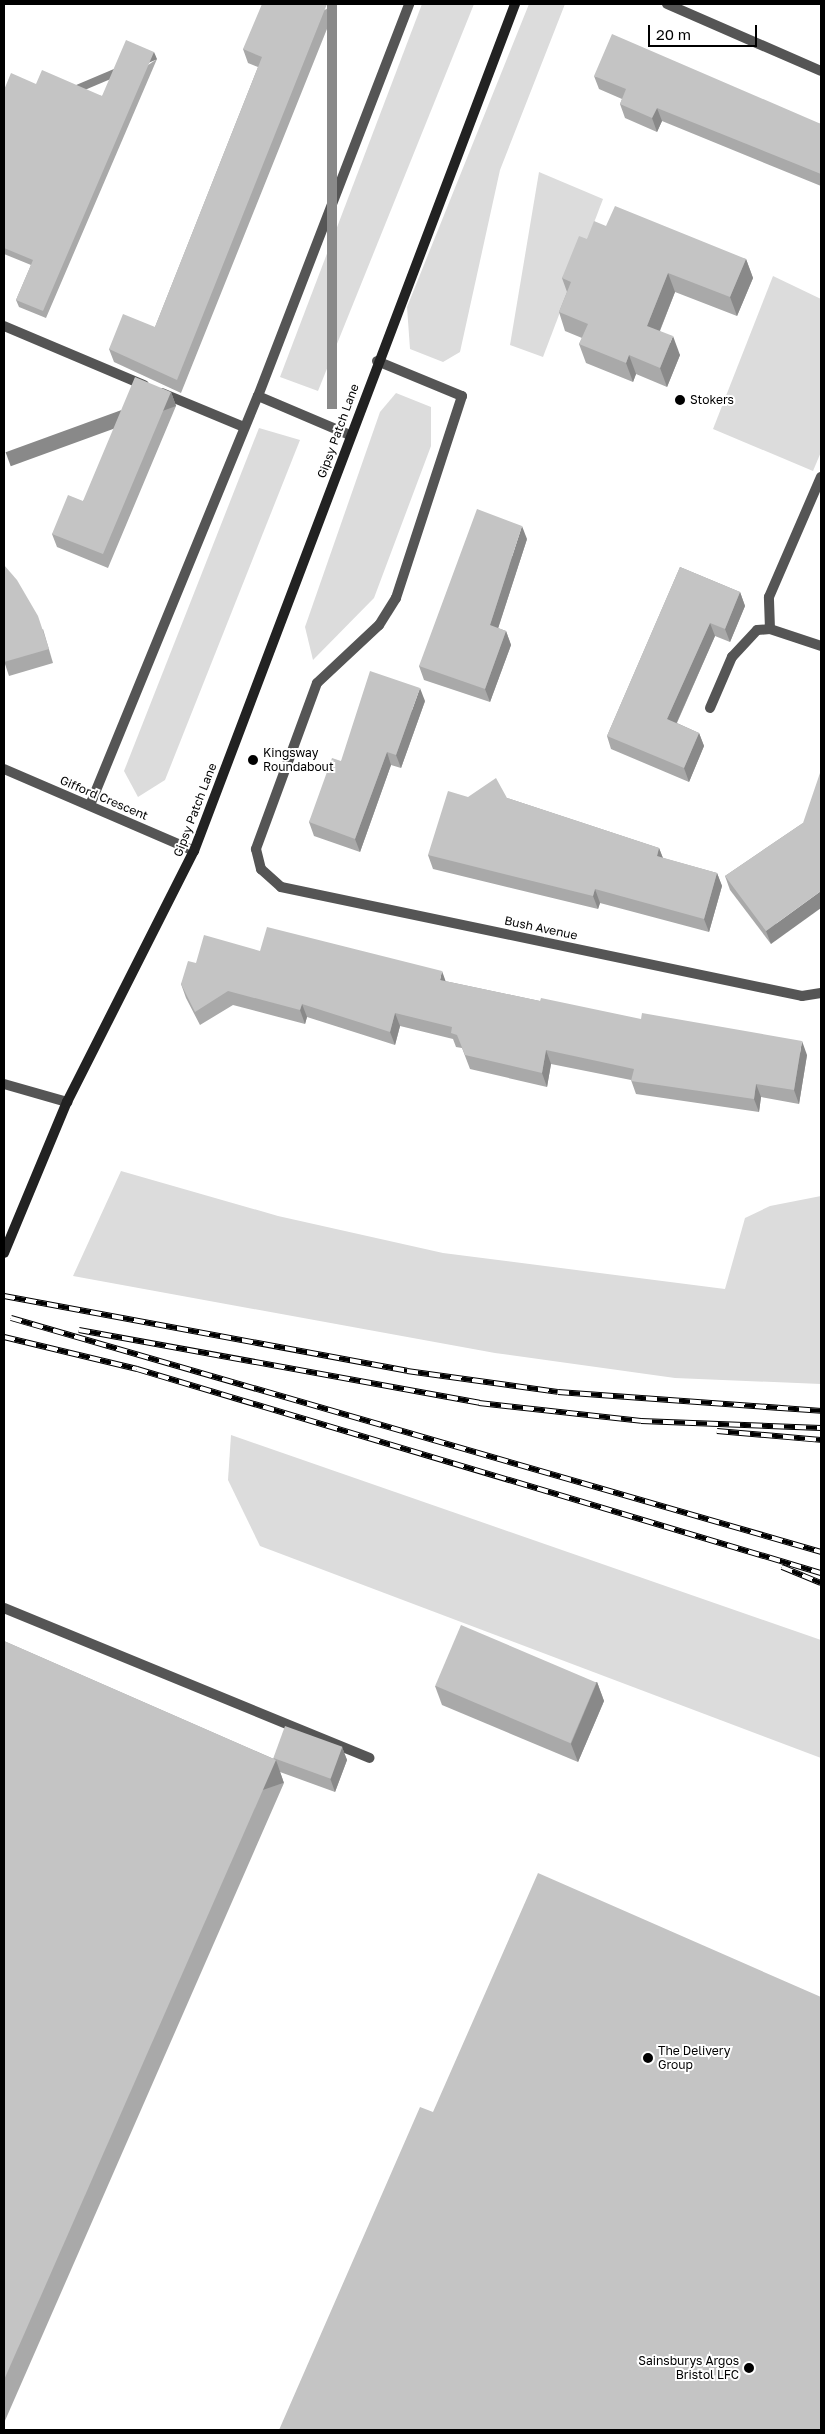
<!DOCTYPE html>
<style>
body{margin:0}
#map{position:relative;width:825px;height:2434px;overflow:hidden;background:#fff;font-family:"Golos Text",sans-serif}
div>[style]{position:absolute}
.green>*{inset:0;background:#dcdcdc}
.lane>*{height:10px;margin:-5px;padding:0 5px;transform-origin:5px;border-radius:5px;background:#555}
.street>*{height:10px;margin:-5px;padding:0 5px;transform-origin:5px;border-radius:5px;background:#555}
.secondary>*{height:10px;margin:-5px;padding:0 5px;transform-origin:5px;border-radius:5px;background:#222}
.rail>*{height:5.5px;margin-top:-2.75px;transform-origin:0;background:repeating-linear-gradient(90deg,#fff 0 11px,#000 0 22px);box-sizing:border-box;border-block:1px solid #000}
.wall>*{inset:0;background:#a9a9a9}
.shaded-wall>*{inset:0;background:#898989;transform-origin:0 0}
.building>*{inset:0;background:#c4c4c4;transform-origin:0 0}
.dots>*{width:14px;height:14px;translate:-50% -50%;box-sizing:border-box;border:2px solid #fff;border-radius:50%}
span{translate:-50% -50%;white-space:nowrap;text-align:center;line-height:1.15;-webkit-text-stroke:4px #fff;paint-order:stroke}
.poi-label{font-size:12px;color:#000}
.left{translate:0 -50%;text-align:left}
.right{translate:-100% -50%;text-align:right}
.street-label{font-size:12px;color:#000}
.frame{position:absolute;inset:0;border:5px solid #000;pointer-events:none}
.scale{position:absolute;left:648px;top:25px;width:109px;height:22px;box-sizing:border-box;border:2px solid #000;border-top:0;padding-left:6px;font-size:15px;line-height:18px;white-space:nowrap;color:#000;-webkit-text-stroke:4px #fff;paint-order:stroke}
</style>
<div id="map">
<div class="green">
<div style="clip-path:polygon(422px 4px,474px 4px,318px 391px,280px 377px)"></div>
<div style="clip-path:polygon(529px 4px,565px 4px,500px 170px,460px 352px,443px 362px,410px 349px,407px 307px)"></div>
<div style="clip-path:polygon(539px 172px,603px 199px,543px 357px,510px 345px)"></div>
<div style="clip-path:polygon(773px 276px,821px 299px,821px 452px,813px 471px,713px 429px)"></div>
<div style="clip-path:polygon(396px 393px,431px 407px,431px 446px,374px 598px,313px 660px,305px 627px,380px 412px)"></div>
<div style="clip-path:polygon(259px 428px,300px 440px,165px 780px,138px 797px,124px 771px)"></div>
<div style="clip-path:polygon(121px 1171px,278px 1216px,443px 1253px,725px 1289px,745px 1218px,770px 1206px,821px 1196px,821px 1384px,675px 1378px,495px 1353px,73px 1276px)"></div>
<div style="clip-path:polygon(231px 1435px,821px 1640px,821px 1758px,260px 1546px,228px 1480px)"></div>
</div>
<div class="lane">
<div style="left:4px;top:326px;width:152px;rotate:22.9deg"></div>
<div style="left:162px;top:393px;width:89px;rotate:22.5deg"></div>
<div style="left:770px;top:629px;width:32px;rotate:-92deg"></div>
<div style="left:769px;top:597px;width:131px;rotate:-66.6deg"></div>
<div style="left:710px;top:708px;width:56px;rotate:-66.7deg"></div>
<div style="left:732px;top:657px;width:37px;rotate:-47deg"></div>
<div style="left:757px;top:630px;width:13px;rotate:-4deg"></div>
<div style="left:770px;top:629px;width:54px;rotate:18.4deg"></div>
<div style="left:4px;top:1608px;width:395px;rotate:22.3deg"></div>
</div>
<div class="street">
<div style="left:667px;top:4px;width:168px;rotate:23.5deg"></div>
<div style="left:377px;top:361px;width:92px;rotate:22.4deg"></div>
<div style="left:462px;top:396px;width:213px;rotate:108.1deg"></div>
<div style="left:396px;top:598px;width:32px;rotate:122deg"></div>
<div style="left:379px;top:625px;width:85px;rotate:136.9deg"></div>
<div style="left:317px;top:683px;width:177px;rotate:110.2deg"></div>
<div style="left:256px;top:849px;width:21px;rotate:76deg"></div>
<div style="left:261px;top:869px;width:27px;rotate:42deg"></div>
<div style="left:281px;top:887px;width:532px;rotate:11.82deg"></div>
<div style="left:802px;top:996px;width:19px;rotate:-9deg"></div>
<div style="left:258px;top:396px;width:100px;rotate:23deg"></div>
<div style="left:4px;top:769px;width:207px;rotate:23.3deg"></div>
<div style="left:90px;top:805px;width:442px;rotate:-67.7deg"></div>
<div style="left:258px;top:396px;width:420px;rotate:-68.9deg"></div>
<div style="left:4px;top:1084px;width:66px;rotate:15.9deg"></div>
</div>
<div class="secondary">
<div style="left:4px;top:1253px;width:164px;rotate:-67.4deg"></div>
<div style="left:67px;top:1102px;width:281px;rotate:-63.2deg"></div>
<div style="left:194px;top:851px;width:906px;rotate:-69.24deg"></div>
</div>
<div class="rail">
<div style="left:4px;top:1296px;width:410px;rotate:10.5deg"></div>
<div style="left:407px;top:1371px;width:152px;rotate:7.9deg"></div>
<div style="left:558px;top:1392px;width:264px;rotate:4.1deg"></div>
<div style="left:11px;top:1318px;width:843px;rotate:16.11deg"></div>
<div style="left:79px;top:1330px;width:407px;rotate:10.3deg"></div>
<div style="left:479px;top:1403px;width:163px;rotate:6.3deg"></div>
<div style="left:641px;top:1421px;width:180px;rotate:2.2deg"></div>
<div style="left:4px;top:1337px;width:137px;rotate:13.5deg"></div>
<div style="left:137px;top:1369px;width:714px;rotate:16.61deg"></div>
<div style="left:717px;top:1431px;width:104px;rotate:4.9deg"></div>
<div style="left:782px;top:1567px;width:42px;rotate:22.3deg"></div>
</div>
<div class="wall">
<div style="clip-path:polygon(337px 4px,181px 393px,114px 362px,109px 349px,155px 327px,258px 67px,248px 63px,243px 49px)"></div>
<div style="clip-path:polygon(157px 59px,46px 318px,19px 307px,16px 300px,31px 265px,4px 254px,4px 90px,36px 84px,102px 96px)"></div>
<div style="clip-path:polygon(594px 76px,821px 124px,821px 186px,662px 121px,657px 132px,625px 118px,620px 104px,622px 99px,599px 89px)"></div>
<div style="clip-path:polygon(606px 226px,746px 259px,753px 278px,737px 316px,675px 292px,660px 331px,680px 355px,667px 387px,636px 374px,633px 382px,586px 363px,579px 344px,582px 338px,565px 331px,559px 312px,567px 292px,562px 278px,587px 239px)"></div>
<div style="clip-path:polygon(171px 392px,176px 406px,108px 568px,57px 547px,52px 534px,83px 501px)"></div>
<div style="clip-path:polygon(527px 539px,498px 628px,506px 631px,511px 645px,490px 702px,424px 680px,419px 666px)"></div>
<div style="clip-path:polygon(680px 567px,740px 592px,745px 606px,730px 642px,715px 636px,677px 723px,699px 733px,704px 746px,689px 782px,611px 749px,607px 736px)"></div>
<div style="clip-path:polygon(43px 629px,53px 663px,9px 676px,4px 661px)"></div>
<div style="clip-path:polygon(425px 701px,401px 768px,391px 765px,360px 852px,314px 836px,309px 822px,341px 761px)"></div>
<div style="clip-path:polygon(507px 798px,659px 848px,663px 858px,717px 873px,722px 886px,709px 932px,600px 903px,598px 909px,433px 869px,428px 855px)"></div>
<div style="clip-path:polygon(803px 823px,771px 944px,730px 890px,725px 876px)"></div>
<div style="clip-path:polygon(260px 951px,445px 981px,540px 1001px,807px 1055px,799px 1104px,761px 1097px,759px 1112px,636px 1094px,631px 1080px,551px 1064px,547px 1087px,470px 1069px,462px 1048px,456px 1047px,453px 1039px,400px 1026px,395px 1045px,307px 1017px,305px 1024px,233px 1005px,200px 1025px,186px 998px,181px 984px,196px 963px)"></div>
<div style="clip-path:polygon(4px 1641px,274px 1759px,273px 1758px,342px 1747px,347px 1760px,335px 1792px,280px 1772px,284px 1783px,4px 2423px)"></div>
<div style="clip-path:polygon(597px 1682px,604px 1701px,578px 1762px,442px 1705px,435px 1686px)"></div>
</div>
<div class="shaded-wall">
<div style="left:327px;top:4px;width:10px;height:405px"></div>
<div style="left:154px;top:52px;width:8px;height:282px;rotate:67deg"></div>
<div style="clip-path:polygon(657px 108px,662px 121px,657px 132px,652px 118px)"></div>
<div style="clip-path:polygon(746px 259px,753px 278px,737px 316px,730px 297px)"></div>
<div style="clip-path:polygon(668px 273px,675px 292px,654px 345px,647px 326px)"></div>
<div style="clip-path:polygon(673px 336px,680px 355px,667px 387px,660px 368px)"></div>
<div style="clip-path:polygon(629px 355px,636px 374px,633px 382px,626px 363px)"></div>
<div style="left:171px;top:392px;width:15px;height:176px;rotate:70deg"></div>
<div style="clip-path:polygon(522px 526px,527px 539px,495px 638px,490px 625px)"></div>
<div style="clip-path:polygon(740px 592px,745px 606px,730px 642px,725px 629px)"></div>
<div style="clip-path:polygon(710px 623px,715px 636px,672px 733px,667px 719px)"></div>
<div style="clip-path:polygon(506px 631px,511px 645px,490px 702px,485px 689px)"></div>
<div style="clip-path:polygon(420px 688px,425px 701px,401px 768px,396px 755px)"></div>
<div style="clip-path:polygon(699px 733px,704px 746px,689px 782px,684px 768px)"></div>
<div style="clip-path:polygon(387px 752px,391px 765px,360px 852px,355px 839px)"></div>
<div style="clip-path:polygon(659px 848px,664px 861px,657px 856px)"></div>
<div style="clip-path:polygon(717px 873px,722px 886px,709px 932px,704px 919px)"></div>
<div style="clip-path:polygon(595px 889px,600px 903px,598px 909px,593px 896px)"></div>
<div style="clip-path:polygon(821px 891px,821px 908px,771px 944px,766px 931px)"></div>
<div style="clip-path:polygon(442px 971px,447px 985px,440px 980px)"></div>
<div style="clip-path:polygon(302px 1004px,307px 1017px,305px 1024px,300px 1010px)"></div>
<div style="clip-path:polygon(395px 1013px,400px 1026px,395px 1045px,390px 1032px)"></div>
<div style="clip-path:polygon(802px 1041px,807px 1055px,799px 1104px,794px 1090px)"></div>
<div style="clip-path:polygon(546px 1050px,551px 1064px,547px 1087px,542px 1073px)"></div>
<div style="clip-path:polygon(756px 1084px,761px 1097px,759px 1112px,754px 1099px)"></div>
<div style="clip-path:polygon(597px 1682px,604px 1701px,578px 1762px,571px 1744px)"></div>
<div style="clip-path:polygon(342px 1747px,347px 1760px,335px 1792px,330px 1778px)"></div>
<div style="left:276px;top:1760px;width:24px;height:677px;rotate:71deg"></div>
</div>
<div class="building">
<div style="clip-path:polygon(262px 4px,327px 4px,177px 380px,109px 349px,123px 314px,155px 327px,262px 57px,243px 49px)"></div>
<div style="clip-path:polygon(612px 34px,821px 124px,821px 174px,657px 108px,652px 118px,620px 104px,626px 89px,594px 76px)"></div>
<div style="clip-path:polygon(126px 40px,154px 52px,43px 311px,16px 300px,33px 260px,4px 248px,4px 90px,11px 73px,36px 84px,42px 70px,102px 96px)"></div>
<div style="clip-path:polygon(615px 206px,746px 259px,730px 297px,668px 273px,647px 326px,673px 336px,660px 368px,629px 355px,626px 363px,579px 344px,588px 324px,559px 312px,571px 282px,562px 278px,579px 236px,587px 239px,594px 221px,606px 226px)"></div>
<div style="clip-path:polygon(135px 377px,171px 392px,103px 554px,52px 534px,68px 495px,83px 501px)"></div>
<div style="clip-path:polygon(477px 509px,522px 526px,490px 625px,506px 631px,485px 689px,419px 666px)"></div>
<div style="clip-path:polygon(4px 565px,17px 580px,38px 616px,49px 649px,4px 662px)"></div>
<div style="clip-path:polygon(680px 567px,740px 592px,725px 629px,710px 623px,667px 719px,699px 733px,684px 768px,607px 736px)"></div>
<div style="clip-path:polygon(370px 671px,420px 688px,396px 755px,387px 752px,355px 839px,309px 822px,332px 758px,341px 761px)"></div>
<div style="clip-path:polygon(821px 770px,821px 891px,766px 931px,725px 876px,803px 823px)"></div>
<div style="clip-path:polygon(496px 778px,507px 798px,659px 848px,657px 856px,717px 873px,704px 919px,595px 889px,593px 896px,428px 855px,448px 791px,468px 797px)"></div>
<div style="clip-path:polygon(267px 927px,442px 971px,440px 980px,540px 1001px,541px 998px,641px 1019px,642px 1013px,802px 1041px,794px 1090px,756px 1084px,754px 1099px,631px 1081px,634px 1069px,546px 1050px,542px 1073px,465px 1055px,457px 1035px,451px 1033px,452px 1027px,395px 1013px,390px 1032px,302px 1004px,300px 1010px,228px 991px,195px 1012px,181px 984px,188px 961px,196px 963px,204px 935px,260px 951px)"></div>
<div style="left:461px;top:1625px;width:147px;height:66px;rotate:23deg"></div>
<div style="clip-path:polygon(4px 1641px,276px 1760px,4px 2380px)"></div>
<div style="left:285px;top:1726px;width:61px;height:34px;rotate:20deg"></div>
<div style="clip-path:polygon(538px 1873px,821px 1997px,821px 2430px,279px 2430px,420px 2107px,433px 2112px)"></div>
</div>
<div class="dots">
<div style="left:680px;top:400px;background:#000"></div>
<div style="left:253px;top:760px;background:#000"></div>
<div style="left:648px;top:2058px;background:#000"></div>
<div style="left:749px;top:2368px;background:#000"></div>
</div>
<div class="poi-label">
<span class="left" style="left:690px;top:400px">Stokers</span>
<span class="left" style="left:263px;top:760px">Kingsway<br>Roundabout</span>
<span class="left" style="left:658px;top:2058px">The Delivery<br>Group</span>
<span class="right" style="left:739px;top:2368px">Sainsburys Argos<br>Bristol LFC</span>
</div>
<div class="street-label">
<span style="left:338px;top:431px;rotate:-70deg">Gipsy Patch Lane</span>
<span style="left:104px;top:798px;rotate:23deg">Gifford Crescent</span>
<span style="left:195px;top:810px;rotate:-69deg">Gipsy Patch Lane</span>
<span style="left:541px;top:928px;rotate:12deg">Bush Avenue</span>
</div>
<div class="frame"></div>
<div class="scale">20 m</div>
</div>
